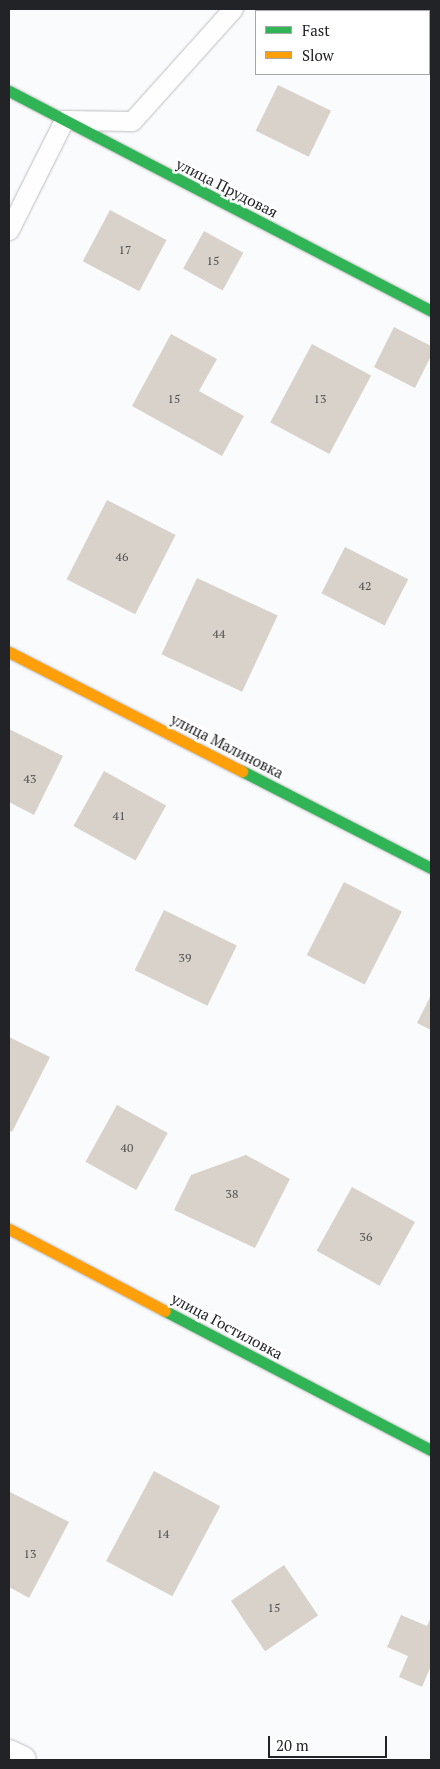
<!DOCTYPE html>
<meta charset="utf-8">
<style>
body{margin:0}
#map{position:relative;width:440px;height:1769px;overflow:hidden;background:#fafbfd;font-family:"PT Serif",serif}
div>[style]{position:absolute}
.building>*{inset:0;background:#d8d2ca;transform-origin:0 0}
.roads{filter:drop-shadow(0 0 1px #bebec0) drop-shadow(0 0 1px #bebec0)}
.lane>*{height:19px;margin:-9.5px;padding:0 9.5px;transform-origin:9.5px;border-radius:9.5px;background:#fefeff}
.street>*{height:28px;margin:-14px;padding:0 14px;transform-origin:14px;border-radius:14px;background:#fefeff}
.fast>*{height:11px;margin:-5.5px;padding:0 5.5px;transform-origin:5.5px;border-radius:5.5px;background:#30b455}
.slow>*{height:11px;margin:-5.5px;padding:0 5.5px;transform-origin:5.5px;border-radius:5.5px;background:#ff9f0a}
span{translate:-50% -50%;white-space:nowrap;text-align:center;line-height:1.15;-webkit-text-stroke:5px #fff;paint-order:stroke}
.number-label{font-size:12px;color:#504f4f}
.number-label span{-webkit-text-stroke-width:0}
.street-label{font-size:15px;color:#222326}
.frame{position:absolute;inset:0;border:10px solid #222326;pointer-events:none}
.legend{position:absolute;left:255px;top:10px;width:175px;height:65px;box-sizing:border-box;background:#fff;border:1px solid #a7a7a8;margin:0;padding:6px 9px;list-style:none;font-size:15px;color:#222326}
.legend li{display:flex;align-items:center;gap:10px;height:25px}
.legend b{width:25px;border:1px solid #a7a7a8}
.scale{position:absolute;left:268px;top:1736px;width:119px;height:22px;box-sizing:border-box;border:2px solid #222326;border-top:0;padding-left:6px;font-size:15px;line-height:18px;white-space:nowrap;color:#222326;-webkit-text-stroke:4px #fff;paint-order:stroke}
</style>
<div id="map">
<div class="building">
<div style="left:278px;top:85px;width:59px;height:51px;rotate:26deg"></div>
<div style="left:110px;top:210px;width:64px;height:58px;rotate:28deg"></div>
<div style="left:204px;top:231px;width:45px;height:43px;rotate:29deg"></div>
<div style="clip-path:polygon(394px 327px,431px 346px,431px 356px,415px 388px,374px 367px)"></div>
<div style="clip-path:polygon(171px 334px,217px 359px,199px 391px,244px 416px,222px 456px,132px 406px)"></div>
<div style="left:312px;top:344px;width:67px;height:89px;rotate:28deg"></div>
<div style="left:107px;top:500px;width:77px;height:89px;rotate:27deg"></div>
<div style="left:345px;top:547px;width:71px;height:52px;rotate:27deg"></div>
<div style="left:197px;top:578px;width:89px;height:84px;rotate:25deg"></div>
<div style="clip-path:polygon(9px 729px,63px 756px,34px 815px,9px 802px)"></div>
<div style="left:104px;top:771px;width:71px;height:63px;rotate:29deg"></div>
<div style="left:344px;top:882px;width:65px;height:82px;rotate:27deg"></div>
<div style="left:164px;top:910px;width:81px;height:67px;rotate:26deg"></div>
<div style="clip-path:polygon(431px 995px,431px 1030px,417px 1023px)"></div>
<div style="clip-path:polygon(9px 1037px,50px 1057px,12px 1132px,9px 1130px)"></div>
<div style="left:117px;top:1105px;width:58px;height:65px;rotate:29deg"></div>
<div style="clip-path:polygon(246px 1155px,290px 1179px,255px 1248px,174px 1210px,191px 1175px)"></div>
<div style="left:352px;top:1187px;width:72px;height:73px;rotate:29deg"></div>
<div style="left:154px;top:1471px;width:75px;height:102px;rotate:28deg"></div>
<div style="clip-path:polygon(10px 1492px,69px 1522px,29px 1598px,9px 1587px)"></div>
<div style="left:284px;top:1565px;width:61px;height:64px;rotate:56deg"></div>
<div style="clip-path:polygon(401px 1615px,427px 1626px,431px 1617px,431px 1666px,422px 1687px,399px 1677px,408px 1656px,387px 1647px)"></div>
</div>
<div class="roads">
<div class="lane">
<div style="left:9px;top:230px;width:123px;rotate:-63.4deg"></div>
<div style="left:64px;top:120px;width:68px;rotate:0.8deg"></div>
<div style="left:132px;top:121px;width:151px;rotate:-48deg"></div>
</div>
<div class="street">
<div style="left:9px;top:1754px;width:14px;rotate:25deg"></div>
</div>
<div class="fast">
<div style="left:9px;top:91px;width:476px;rotate:27.5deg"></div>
<div style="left:242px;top:771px;width:212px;rotate:27.2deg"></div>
<div style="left:165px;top:1311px;width:300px;rotate:27.6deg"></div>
</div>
<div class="slow">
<div style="left:9px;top:652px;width:262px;rotate:27.1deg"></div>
<div style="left:9px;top:1229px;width:176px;rotate:27.7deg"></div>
</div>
</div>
<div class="number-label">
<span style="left:125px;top:250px">17</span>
<span style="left:213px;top:261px">15</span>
<span style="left:174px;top:399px">15</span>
<span style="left:320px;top:399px">13</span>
<span style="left:122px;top:557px">46</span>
<span style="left:365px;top:586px">42</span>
<span style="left:219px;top:634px">44</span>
<span style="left:30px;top:779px">43</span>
<span style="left:119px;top:816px">41</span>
<span style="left:185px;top:958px">39</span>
<span style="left:127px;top:1148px">40</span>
<span style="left:232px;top:1194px">38</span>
<span style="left:366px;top:1237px">36</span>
<span style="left:163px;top:1534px">14</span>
<span style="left:30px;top:1554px">13</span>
<span style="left:274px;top:1608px">15</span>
</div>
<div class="street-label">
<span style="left:227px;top:188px;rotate:27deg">улица Прудовая</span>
<span style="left:227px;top:746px;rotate:27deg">улица Малиновка</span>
<span style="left:227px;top:1326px;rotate:28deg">улица Гостиловка</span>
</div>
<div class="frame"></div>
<ul class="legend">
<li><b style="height:6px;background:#30b455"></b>Fast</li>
<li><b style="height:6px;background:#ff9f0a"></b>Slow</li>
</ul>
<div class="scale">20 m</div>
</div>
